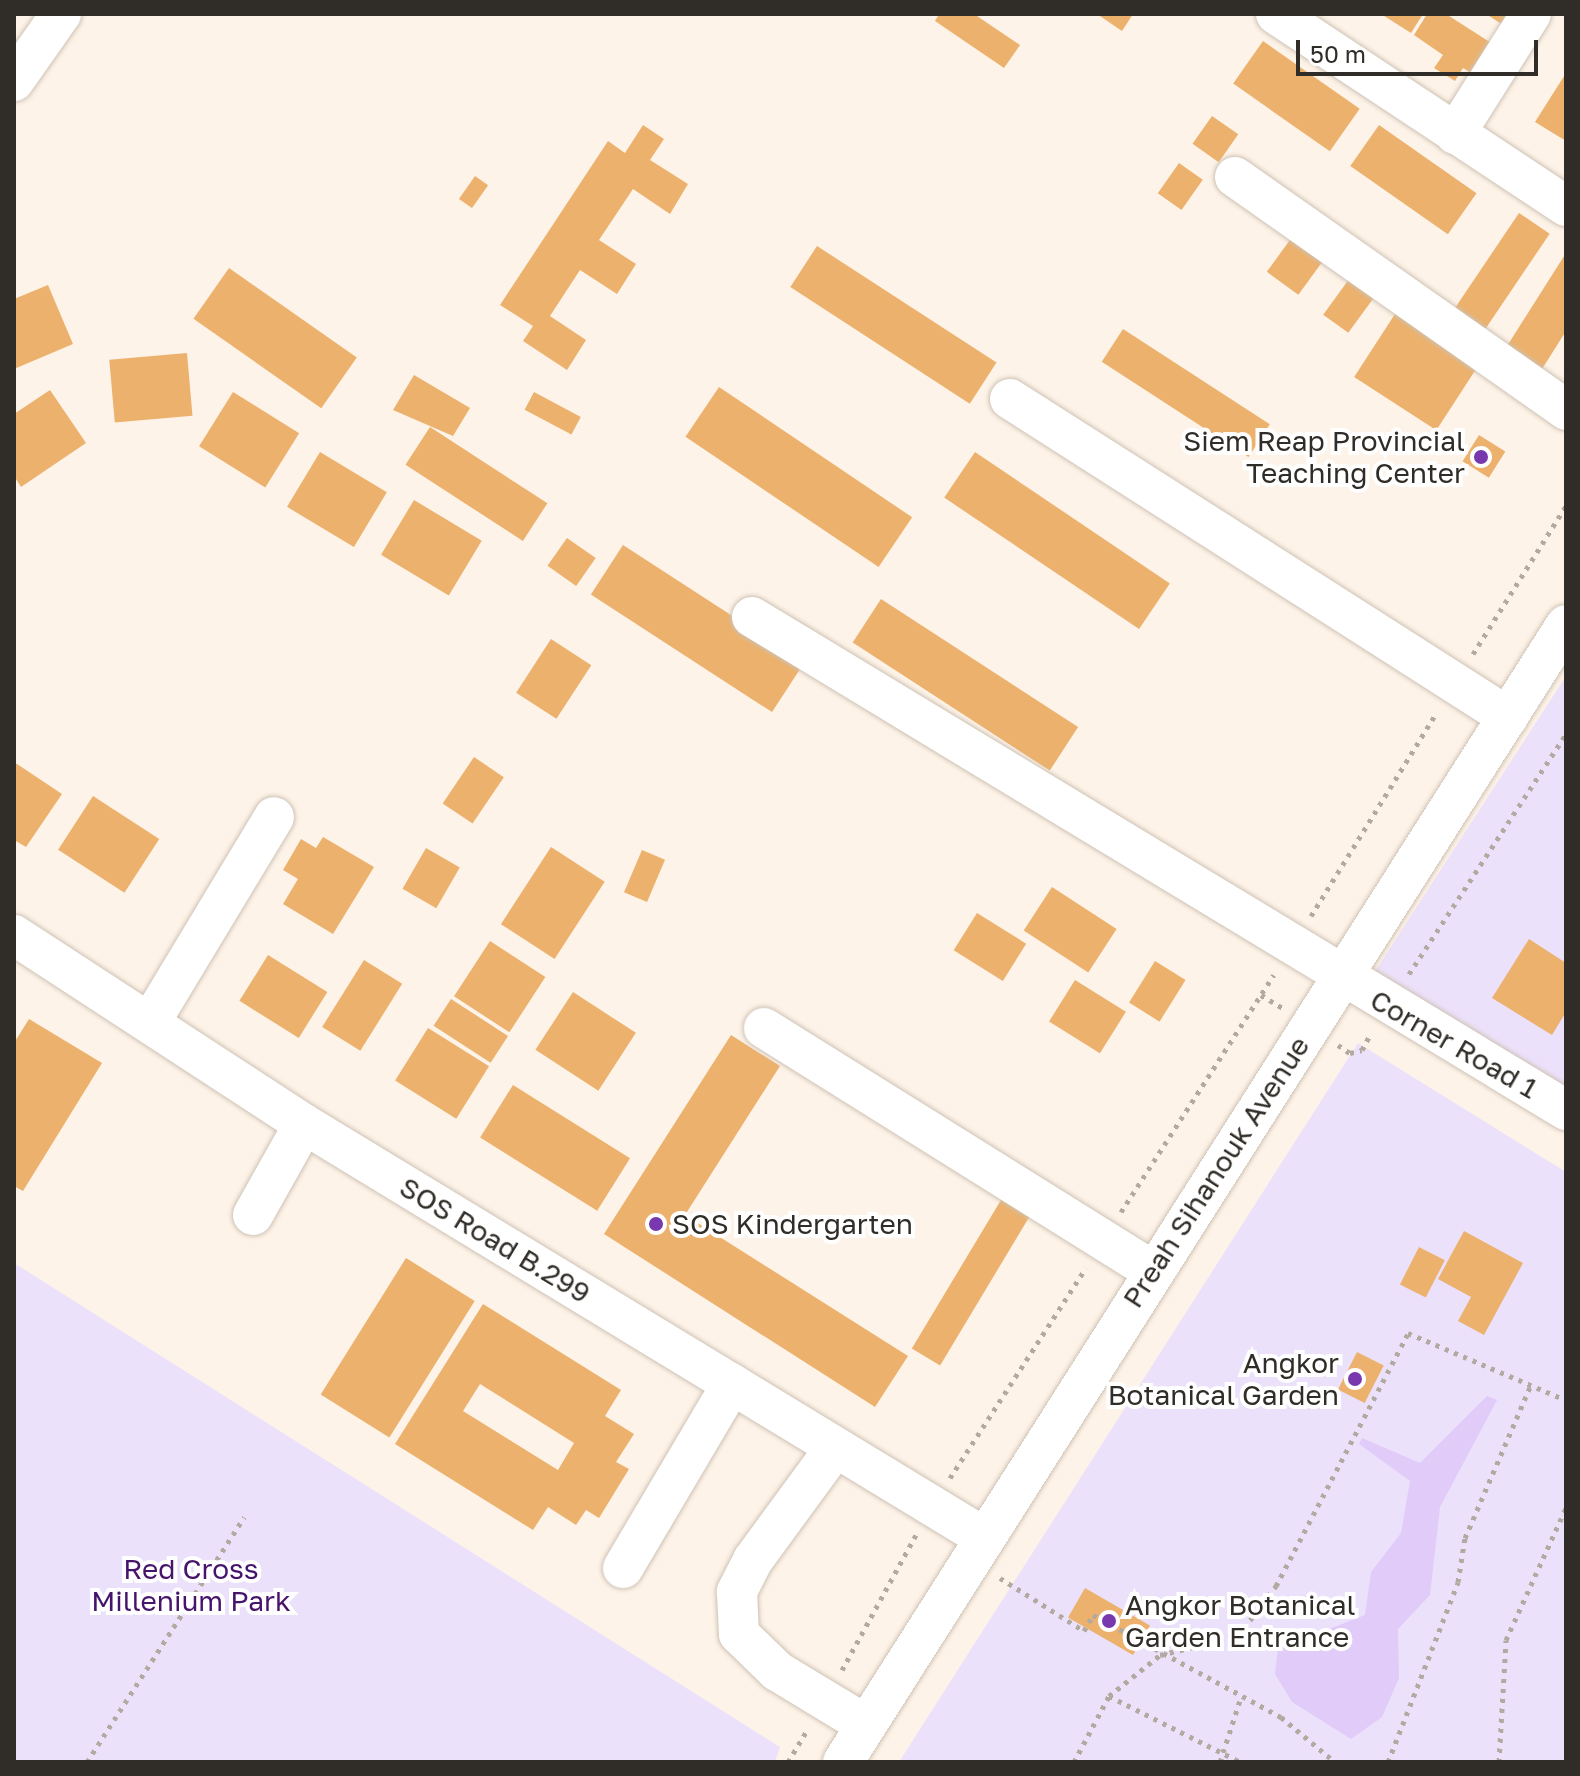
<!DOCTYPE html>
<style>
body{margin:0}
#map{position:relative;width:1580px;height:1776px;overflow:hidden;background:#fef3e8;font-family:"Golos Text",sans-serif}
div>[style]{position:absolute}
.green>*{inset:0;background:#ece1fa}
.water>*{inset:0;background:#e0cbf9}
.building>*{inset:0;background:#ecb16c;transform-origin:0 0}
.path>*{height:5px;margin-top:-2.5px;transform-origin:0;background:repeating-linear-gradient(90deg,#b2aaa1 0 4px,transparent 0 10px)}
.roads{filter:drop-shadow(0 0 2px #cec2b5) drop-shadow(0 0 2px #cec2b5)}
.minor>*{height:40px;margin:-20px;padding:0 20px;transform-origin:20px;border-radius:20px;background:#fff}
.dots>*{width:22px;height:22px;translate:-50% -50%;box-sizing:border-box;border:4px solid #fff;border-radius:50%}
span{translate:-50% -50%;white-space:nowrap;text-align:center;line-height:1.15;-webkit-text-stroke:8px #fff;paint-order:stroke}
.poi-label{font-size:28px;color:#302c27}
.right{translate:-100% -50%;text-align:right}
.left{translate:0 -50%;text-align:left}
.street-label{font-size:28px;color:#302c27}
.park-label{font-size:28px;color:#46156b}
.frame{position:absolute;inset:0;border:16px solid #302c27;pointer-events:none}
.scale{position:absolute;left:1296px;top:40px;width:242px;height:36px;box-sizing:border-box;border:4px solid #302c27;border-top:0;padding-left:10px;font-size:24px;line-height:28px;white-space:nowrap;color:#302c27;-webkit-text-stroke:6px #fff;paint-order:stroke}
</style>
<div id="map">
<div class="green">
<div style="clip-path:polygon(1566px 676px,1566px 1090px,1374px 973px)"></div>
<div style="clip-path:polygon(1358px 1043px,1566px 1172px,1566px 1762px,899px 1762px)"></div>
<div style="clip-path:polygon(14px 1263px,780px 1747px,775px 1762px,14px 1762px)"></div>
</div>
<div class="water">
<div style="clip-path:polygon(1487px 1396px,1497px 1400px,1440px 1507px,1430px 1595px,1398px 1629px,1399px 1678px,1382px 1717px,1351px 1739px,1292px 1702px,1275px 1674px,1278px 1649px,1365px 1615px,1371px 1572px,1401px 1533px,1410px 1481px,1359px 1444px,1362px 1438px,1420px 1463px)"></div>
</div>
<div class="building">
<div style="clip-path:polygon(939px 14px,974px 14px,1020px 45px,1004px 68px,935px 21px)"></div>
<div style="clip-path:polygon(1097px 14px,1133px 14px,1122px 31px)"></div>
<div style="clip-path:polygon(1381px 14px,1423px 14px,1411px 33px)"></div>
<div style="clip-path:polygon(1427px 14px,1446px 14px,1499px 48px,1480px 78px,1463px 68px,1455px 81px,1434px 68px,1443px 55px,1414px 35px)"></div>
<div style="clip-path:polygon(1486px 14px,1526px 14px,1514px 32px)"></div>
<div style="left:1263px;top:41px;width:118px;height:52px;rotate:35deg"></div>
<div style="clip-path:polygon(1566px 73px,1566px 141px,1535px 122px)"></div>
<div style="left:1212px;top:116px;width:32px;height:34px;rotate:35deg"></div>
<div style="clip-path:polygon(643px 125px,664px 139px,650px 160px,688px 184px,670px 214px,633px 189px,599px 240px,636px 264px,617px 294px,580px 270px,550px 316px,586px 340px,567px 370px,523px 341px,533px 326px,500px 305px,608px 141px,625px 153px)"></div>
<div style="left:1379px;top:125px;width:119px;height:50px;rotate:35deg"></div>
<div style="left:1179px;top:163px;width:29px;height:37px;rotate:35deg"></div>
<div style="left:475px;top:176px;width:16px;height:28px;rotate:35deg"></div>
<div style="left:1519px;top:213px;width:37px;height:125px;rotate:34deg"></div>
<div style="left:1295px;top:233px;width:39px;height:48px;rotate:36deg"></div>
<div style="left:817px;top:246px;width:214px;height:49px;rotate:33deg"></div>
<div style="clip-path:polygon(1566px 253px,1566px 331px,1537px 377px,1502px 354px)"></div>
<div style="left:229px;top:268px;width:156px;height:62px;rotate:35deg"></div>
<div style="left:1352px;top:275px;width:31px;height:49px;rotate:36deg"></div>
<div style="clip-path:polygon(48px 285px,73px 344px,14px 369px,14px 299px)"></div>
<div style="left:1395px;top:314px;width:98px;height:75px;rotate:33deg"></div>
<div style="left:1123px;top:329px;width:175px;height:39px;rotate:33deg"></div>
<div style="left:187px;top:353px;width:63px;height:78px;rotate:85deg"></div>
<div style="clip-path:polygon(414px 375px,470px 408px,453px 436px,393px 410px)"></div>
<div style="left:719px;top:387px;width:233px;height:60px;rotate:34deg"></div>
<div style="clip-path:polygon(50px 390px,86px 443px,21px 487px,14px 476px,14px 414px)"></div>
<div style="left:233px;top:392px;width:78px;height:64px;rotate:32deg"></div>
<div style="left:534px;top:392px;width:53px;height:20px;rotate:28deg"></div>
<div style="left:430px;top:427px;width:140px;height:45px;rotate:33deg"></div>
<div style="left:1479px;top:435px;width:31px;height:31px;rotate:32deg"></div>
<div style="left:320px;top:452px;width:78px;height:64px;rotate:31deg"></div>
<div style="left:975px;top:452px;width:235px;height:55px;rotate:34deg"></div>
<div style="left:414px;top:500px;width:79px;height:64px;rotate:31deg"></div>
<div style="left:567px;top:538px;width:35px;height:34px;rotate:35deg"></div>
<div style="left:623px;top:545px;width:216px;height:59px;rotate:33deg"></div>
<div style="left:881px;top:599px;width:235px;height:52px;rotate:33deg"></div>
<div style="left:551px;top:639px;width:48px;height:64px;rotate:33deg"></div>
<div style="left:474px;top:757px;width:36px;height:56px;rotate:34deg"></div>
<div style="clip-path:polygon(14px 762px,62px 794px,26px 847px,14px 840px)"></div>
<div style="left:93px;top:796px;width:79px;height:64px;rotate:33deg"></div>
<div style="clip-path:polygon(323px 837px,374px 867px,333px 934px,283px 904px,298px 879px,283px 870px,301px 839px,316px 848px)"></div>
<div style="left:551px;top:847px;width:64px;height:92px;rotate:33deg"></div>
<div style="left:426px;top:848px;width:39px;height:47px;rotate:30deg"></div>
<div style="left:642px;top:850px;width:25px;height:46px;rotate:23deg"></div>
<div style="left:1052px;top:887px;width:77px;height:52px;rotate:33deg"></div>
<div style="left:977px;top:913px;width:58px;height:44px;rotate:32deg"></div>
<div style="clip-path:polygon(1529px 939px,1566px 963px,1566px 1012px,1552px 1035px,1492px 998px)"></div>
<div style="left:490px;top:941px;width:66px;height:66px;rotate:33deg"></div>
<div style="left:268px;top:955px;width:70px;height:54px;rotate:32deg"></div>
<div style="left:364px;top:960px;width:45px;height:79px;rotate:32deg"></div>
<div style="left:1155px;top:961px;width:36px;height:49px;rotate:32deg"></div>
<div style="left:1075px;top:980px;width:60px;height:49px;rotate:32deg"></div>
<div style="left:573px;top:992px;width:75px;height:69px;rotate:33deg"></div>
<div style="left:451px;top:999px;width:68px;height:32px;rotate:33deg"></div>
<div style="clip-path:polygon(29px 1019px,102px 1063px,23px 1191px,14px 1186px,14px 1043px)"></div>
<div style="left:428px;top:1028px;width:72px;height:62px;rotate:32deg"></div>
<div style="clip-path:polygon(731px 1035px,780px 1066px,685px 1215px,908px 1356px,875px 1407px,604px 1234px)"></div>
<div style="left:513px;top:1085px;width:138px;height:62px;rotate:32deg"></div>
<div style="left:1004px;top:1195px;width:33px;height:179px;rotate:31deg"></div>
<div style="clip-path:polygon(1464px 1231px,1523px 1263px,1484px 1335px,1458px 1321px,1471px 1297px,1438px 1279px)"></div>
<div style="left:1419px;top:1247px;width:29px;height:42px;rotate:27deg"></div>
<div style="left:406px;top:1258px;width:81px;height:161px;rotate:32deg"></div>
<div style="clip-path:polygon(evenodd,483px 1304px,621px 1390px,605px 1416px,634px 1434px,616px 1462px,629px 1469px,599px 1518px,586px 1510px,576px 1525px,548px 1507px,533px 1530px,395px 1444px,483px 1304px,480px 1384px,574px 1443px,558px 1470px,463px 1411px,480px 1384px)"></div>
<div style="left:1357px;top:1352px;width:30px;height:42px;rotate:27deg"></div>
<div style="left:1085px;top:1588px;width:75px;height:34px;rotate:30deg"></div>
</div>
<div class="path">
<div style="left:1473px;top:654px;width:175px;rotate:-57.9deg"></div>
<div style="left:1311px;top:916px;width:238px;rotate:-58.3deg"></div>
<div style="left:1409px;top:974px;width:287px;rotate:-56.8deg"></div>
<div style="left:1261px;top:995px;width:26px;rotate:31deg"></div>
<div style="left:1338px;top:1045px;width:14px;rotate:34deg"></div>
<div style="left:1350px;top:1053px;width:12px;rotate:-14deg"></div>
<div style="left:1362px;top:1050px;width:19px;rotate:-62deg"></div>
<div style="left:1121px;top:1212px;width:282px;rotate:-57.2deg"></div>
<div style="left:950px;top:1478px;width:250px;rotate:-57.1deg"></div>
<div style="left:1000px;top:1578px;width:99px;rotate:32.2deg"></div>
<div style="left:1084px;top:1631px;width:18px;rotate:-61deg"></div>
<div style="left:1093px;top:1615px;width:214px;rotate:28.5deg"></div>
<div style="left:1281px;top:1717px;width:70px;rotate:39.8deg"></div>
<div style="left:842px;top:1670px;width:154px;rotate:-61.3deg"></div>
<div style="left:1109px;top:1696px;width:147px;rotate:26.7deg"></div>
<div style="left:87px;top:1762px;width:291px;rotate:-57.3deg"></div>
<div style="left:788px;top:1762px;width:37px;rotate:-59deg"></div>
<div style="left:1074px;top:1762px;width:75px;rotate:-62.1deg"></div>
<div style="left:1109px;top:1696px;width:65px;rotate:-38.8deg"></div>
<div style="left:1160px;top:1655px;width:80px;rotate:-13.7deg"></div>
<div style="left:1238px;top:1636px;width:63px;rotate:-52.8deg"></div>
<div style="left:1276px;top:1586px;width:285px;rotate:-62.4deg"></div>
<div style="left:1408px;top:1333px;width:172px;rotate:23deg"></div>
<div style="left:1220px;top:1762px;width:65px;rotate:-72.1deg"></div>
<div style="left:1388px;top:1762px;width:193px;rotate:-68.7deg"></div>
<div style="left:1458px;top:1582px;width:45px;rotate:-81deg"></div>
<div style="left:1465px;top:1538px;width:164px;rotate:-66.7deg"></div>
<div style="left:1499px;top:1762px;width:122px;rotate:-86.7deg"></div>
<div style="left:1506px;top:1640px;width:145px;rotate:-65.6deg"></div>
</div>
<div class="roads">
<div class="minor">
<div style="left:1276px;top:14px;width:348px;rotate:33.5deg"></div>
<div style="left:14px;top:81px;width:82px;rotate:-55deg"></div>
<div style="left:1455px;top:134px;width:142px;rotate:-57.7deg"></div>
<div style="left:1235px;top:177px;width:405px;rotate:35.1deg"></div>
<div style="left:1010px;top:399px;width:591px;rotate:32.56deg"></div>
<div style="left:752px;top:617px;width:952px;rotate:31.2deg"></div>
<div style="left:14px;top:935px;width:346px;rotate:33.1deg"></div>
<div style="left:304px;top:1124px;width:793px;rotate:31.29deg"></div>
<div style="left:151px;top:1021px;width:238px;rotate:-58.9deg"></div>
<div style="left:764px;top:1028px;width:457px;rotate:32deg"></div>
<div style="left:253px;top:1215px;width:104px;rotate:-60.7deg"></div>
<div style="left:835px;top:1448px;width:139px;rotate:126.2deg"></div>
<div style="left:753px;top:1560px;width:36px;rotate:117deg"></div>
<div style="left:737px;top:1592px;width:42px;rotate:87.3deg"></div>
<div style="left:739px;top:1634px;width:53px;rotate:44.2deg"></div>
<div style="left:777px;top:1671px;width:104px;rotate:31.2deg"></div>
<div style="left:623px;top:1568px;width:214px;rotate:-59.4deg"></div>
<div style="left:843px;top:1762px;width:1347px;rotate:-57.55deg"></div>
</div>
</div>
<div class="dots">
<div style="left:1481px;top:457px;background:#7839ae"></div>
<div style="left:656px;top:1224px;background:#7839ae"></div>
<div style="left:1355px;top:1379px;background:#7839ae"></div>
<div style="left:1109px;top:1621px;background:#7839ae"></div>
</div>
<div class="poi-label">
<span class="right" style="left:1465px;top:457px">Siem Reap Provincial<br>Teaching Center</span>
<span class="left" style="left:672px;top:1224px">SOS Kindergarten</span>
<span class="right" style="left:1339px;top:1379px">Angkor<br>Botanical Garden</span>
<span class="left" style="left:1125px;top:1621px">Angkor Botanical<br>Garden Entrance</span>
</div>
<div class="street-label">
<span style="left:1454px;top:1044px;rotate:30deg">Corner Road 1</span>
<span style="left:1216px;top:1172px;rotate:-57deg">Preah Sihanouk Avenue</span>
<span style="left:495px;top:1240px;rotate:31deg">SOS Road B.299</span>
</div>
<div class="park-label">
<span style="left:191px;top:1585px">Red Cross<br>Millenium Park</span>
</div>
<div class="frame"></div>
<div class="scale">50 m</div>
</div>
